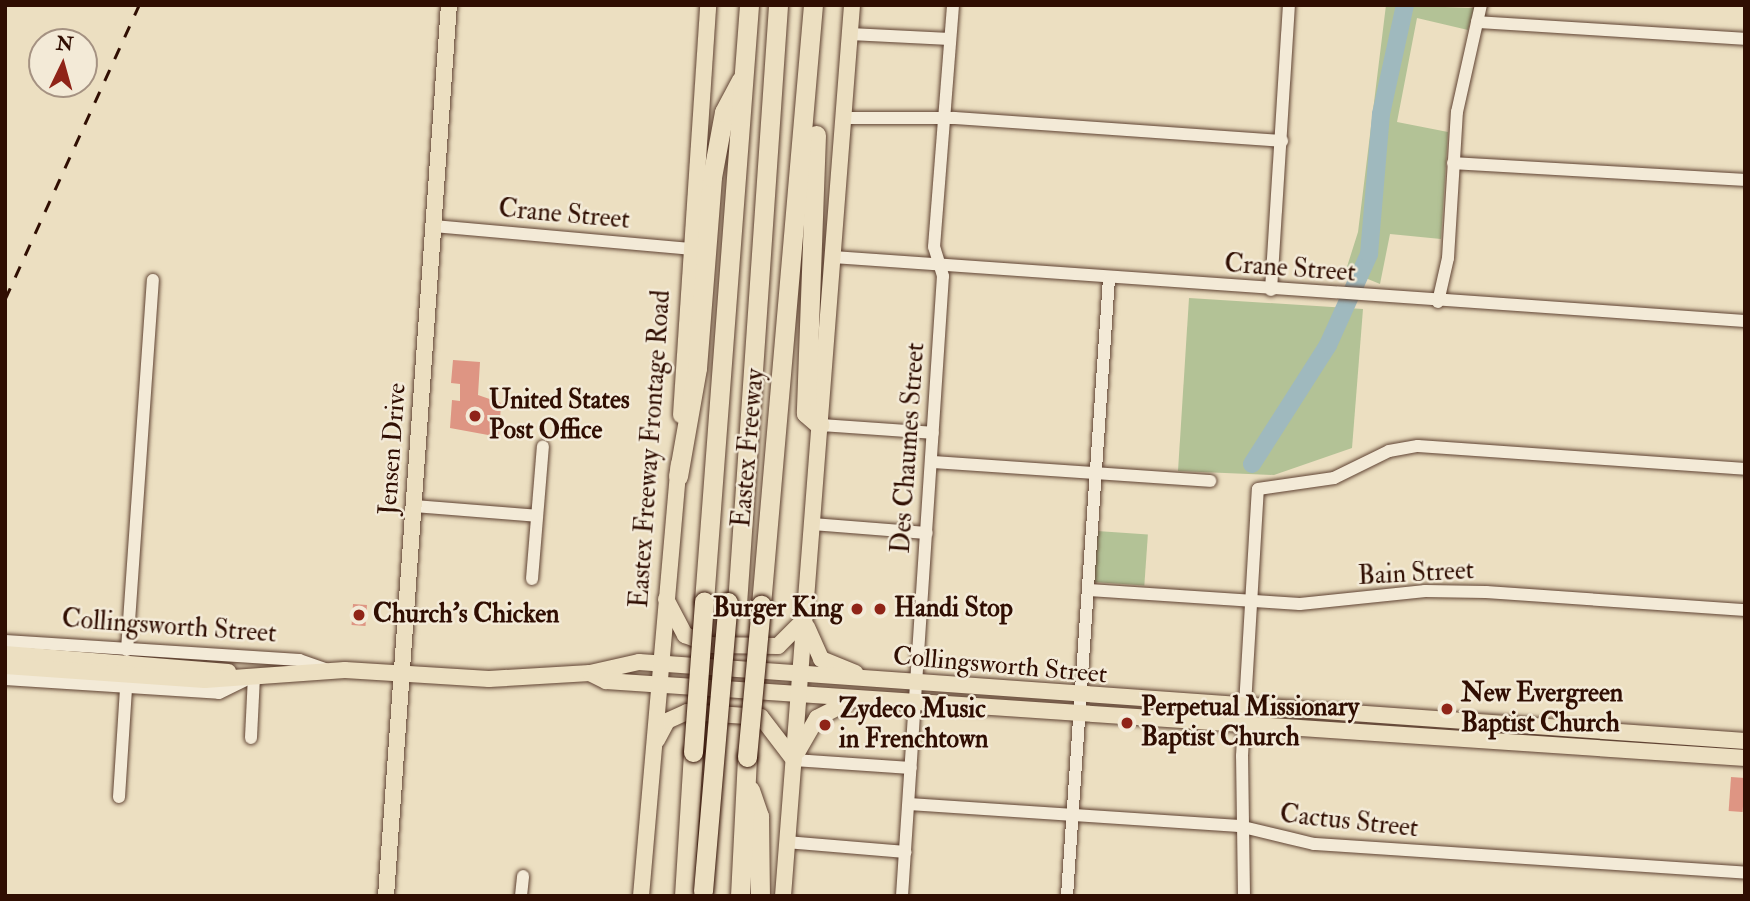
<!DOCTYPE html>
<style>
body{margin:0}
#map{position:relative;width:1750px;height:901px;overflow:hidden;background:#ecdfc1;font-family:"IM FELL Double Pica",serif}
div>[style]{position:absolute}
.green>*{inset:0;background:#b3c296;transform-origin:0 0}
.river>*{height:18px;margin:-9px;padding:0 9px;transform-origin:9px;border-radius:9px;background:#9fb9be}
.building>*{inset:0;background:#de9583;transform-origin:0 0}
.roads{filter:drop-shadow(0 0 2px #5f4232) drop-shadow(0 0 2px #5f4232)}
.minor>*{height:12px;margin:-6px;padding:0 6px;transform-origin:6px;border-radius:6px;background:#f3ead7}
.major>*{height:16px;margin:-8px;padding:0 8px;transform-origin:8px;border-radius:8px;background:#ecdfc1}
.highway>*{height:19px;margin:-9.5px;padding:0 9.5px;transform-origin:9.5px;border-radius:9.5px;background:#ecdfc1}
.rail>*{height:2.5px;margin-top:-1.25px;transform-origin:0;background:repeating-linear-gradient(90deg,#300e02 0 12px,transparent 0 24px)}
.bridges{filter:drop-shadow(0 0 2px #300e02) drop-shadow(0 0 2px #300e02)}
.highway-bridge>*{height:19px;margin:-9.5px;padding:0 9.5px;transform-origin:9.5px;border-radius:9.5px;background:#ecdfc1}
.dots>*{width:19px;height:19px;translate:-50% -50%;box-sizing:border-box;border:4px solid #f3ead7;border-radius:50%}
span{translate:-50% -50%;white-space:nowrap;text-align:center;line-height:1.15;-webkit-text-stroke:5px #f3ead7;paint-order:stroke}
.street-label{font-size:26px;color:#300e02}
.poi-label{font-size:26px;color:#300e02;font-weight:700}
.left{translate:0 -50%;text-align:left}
.right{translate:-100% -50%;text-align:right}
.frame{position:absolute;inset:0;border:7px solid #300e02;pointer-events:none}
.north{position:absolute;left:28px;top:28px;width:70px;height:70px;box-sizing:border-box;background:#f3ead7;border:2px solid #a59282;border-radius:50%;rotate:5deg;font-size:19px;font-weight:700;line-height:28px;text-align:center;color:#300e02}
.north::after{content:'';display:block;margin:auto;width:24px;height:32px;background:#8f2418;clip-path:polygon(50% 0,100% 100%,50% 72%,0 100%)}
</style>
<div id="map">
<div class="green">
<div style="clip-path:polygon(1386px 5px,1474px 8px,1468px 30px,1417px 18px,1397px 122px,1448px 132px,1441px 239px,1390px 234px,1380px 284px,1346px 270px,1358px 232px)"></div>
<div style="clip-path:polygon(1189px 298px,1363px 309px,1352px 448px,1274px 475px,1178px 471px)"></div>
<div style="left:1097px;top:531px;width:51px;height:51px;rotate:4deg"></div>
</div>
<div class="river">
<div style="left:1252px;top:464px;width:141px;rotate:-57.4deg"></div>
<div style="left:1328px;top:345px;width:100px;rotate:-65.7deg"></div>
<div style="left:1369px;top:254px;width:141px;rotate:-85.1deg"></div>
<div style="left:1381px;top:114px;width:112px;rotate:-77.6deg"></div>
</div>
<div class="building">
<div style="clip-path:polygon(453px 360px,480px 362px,478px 395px,501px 403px,499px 437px,450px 428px,452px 400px,460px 401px,460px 384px,451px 383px)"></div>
<div style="left:353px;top:604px;width:14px;height:21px;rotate:4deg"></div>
<div style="left:1731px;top:777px;width:14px;height:34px;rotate:4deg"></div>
</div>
<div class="roads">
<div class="minor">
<div style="left:1477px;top:22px;width:269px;rotate:3.6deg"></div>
<div style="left:850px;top:34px;width:100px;rotate:2.9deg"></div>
<div style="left:843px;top:118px;width:111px"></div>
<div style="left:954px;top:118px;width:329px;rotate:4deg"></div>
<div style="left:1453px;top:163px;width:292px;rotate:3.3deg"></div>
<div style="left:434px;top:226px;width:257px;rotate:5.1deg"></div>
<div style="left:833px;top:257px;width:914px;rotate:4.01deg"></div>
<div style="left:1271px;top:290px;width:286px;rotate:-86.4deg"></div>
<div style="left:1438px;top:302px;width:45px;rotate:-77.2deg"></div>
<div style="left:1448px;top:258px;width:146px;rotate:-86.5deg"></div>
<div style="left:1457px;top:112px;width:110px;rotate:-77.4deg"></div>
<div style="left:820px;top:425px;width:113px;rotate:4deg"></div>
<div style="left:932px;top:462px;width:279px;rotate:3.9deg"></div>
<div style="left:414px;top:506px;width:123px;rotate:4.6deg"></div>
<div style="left:812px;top:524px;width:115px;rotate:4.5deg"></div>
<div style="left:532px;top:579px;width:133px;rotate:-85.3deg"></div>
<div style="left:1089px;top:590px;width:211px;rotate:3.8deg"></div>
<div style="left:1300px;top:604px;width:126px;rotate:-5.9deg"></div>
<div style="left:1425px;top:591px;width:61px;rotate:0.9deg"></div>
<div style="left:1486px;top:592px;width:260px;rotate:4deg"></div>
<div style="left:5px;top:641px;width:295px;rotate:3.7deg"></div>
<div style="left:299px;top:660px;width:28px;rotate:19deg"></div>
<div style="left:127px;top:650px;width:371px;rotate:-86deg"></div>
<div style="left:5px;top:679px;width:214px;rotate:3.7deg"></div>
<div style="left:219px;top:693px;width:39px;rotate:-26deg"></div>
<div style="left:254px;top:676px;width:62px;rotate:92.8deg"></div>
<div style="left:794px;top:760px;width:117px;rotate:3.9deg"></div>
<div style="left:119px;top:797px;width:109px;rotate:-86.3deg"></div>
<div style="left:909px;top:804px;width:331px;rotate:3.8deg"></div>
<div style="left:1239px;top:826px;width:77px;rotate:13.5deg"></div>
<div style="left:1314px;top:844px;width:432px;rotate:3.8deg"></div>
<div style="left:786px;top:842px;width:120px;rotate:4.8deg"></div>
<div style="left:521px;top:896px;width:20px;rotate:-84deg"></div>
<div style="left:902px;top:896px;width:621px;rotate:-86.22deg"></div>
<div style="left:943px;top:276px;width:30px;rotate:-107deg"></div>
<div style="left:934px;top:247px;width:243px;rotate:-85.5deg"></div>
<div style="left:1067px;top:896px;width:619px;rotate:-86.11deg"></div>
<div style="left:1244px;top:896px;width:140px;rotate:-90.8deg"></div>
<div style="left:1242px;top:756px;width:267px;rotate:-86.6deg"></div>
<div style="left:1258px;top:489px;width:77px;rotate:-8.2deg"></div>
<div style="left:1334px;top:478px;width:61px;rotate:-26.1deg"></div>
<div style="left:1389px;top:451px;width:29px;rotate:-10deg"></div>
<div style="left:1418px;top:446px;width:328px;rotate:4deg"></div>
</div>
<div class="major">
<div style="left:681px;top:415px;width:411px;rotate:-86.2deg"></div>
<div style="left:666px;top:599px;width:41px;rotate:62.2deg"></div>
<div style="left:685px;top:635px;width:28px;rotate:21deg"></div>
<div style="left:711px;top:645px;width:67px;rotate:0.9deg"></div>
<div style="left:778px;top:646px;width:35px;rotate:-45deg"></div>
<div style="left:807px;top:627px;width:35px;rotate:66deg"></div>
<div style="left:821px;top:659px;width:37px;rotate:22deg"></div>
<div style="left:5px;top:654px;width:224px;rotate:4.6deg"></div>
<div style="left:5px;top:666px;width:200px;rotate:4deg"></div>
<div style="left:205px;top:680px;width:140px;rotate:-4.1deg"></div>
<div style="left:345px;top:670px;width:144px;rotate:3.6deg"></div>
<div style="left:489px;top:679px;width:101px;rotate:-3.4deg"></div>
<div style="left:590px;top:673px;width:50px;rotate:-12.7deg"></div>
<div style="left:639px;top:662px;width:1109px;rotate:4.09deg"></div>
<div style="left:590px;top:673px;width:18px;rotate:27deg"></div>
<div style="left:606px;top:681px;width:1142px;rotate:3.87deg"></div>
<div style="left:657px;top:740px;width:21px;rotate:-62deg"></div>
<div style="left:667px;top:721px;width:22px;rotate:-24deg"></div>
<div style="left:687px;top:712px;width:74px;rotate:3.9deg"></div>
<div style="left:761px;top:717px;width:54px;rotate:52.5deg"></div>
<div style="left:798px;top:751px;width:38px;rotate:-60deg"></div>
<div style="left:817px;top:718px;width:36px;rotate:-27deg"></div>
<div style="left:386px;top:896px;width:893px;rotate:-85.96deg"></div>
<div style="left:641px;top:896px;width:433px;rotate:-85deg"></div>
<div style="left:783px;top:896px;width:894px;rotate:-85.57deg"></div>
</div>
<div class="highway">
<div style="left:816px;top:135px;width:278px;rotate:92.1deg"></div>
<div style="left:806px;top:413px;width:18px;rotate:41deg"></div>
<div style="left:678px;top:476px;width:110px;rotate:-80deg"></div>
<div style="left:697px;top:368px;width:192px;rotate:-85.5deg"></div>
<div style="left:712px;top:177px;width:66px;rotate:-79.5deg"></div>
<div style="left:724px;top:112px;width:36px;rotate:-62deg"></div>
<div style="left:704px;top:601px;width:598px;rotate:-85.68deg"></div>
<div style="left:737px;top:604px;width:600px;rotate:-86.08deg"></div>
<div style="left:761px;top:605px;width:602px;rotate:-85.05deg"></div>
<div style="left:750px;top:790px;width:28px;rotate:71deg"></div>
<div style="left:759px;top:816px;width:80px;rotate:89.3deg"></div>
<div style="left:684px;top:896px;width:144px;rotate:-86.4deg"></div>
<div style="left:740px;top:896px;width:139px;rotate:-87.1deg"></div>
</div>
</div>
<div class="rail">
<div style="left:5px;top:299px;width:323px;rotate:-65.5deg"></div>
</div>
<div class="bridges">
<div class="highway-bridge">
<div style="left:693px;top:752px;width:151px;rotate:-85.8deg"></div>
<div style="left:747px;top:757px;width:153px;rotate:-84.7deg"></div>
<div style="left:703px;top:891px;width:290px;rotate:-85.1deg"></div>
</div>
</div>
<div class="dots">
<div style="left:475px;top:416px;background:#8f2418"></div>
<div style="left:857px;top:609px;background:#8f2418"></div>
<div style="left:880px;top:609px;background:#8f2418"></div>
<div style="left:359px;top:615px;background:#8f2418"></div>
<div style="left:1447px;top:709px;background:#8f2418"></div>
<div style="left:1127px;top:723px;background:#8f2418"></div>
<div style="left:825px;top:725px;background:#8f2418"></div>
</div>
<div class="street-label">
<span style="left:564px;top:215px;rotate:5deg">Crane Street</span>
<span style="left:1290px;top:269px;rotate:4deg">Crane Street</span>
<span style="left:749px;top:448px;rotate:-85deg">Eastex Freeway</span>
<span style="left:909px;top:448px;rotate:-86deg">Des Chaumes Street</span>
<span style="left:393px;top:449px;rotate:-86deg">Jensen Drive</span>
<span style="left:651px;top:449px;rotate:-86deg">Eastex Freeway Frontage Road</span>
<span style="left:1416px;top:574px;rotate:-3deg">Bain Street</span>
<span style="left:169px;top:627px;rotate:4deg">Collingsworth Street</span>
<span style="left:1000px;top:666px;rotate:5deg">Collingsworth Street</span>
<span style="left:1349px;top:822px;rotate:6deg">Cactus Street</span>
</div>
<div class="poi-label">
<span class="left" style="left:489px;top:416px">United States<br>Post Office</span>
<span class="right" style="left:843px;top:609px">Burger King</span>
<span class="left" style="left:894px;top:609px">Handi Stop</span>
<span class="left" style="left:373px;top:615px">Church's Chicken</span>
<span class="left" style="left:1461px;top:709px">New Evergreen<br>Baptist Church</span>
<span class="left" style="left:1141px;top:723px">Perpetual Missionary<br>Baptist Church</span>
<span class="left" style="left:839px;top:725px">Zydeco Music<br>in Frenchtown</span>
</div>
<div class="frame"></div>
<div class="north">N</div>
</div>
